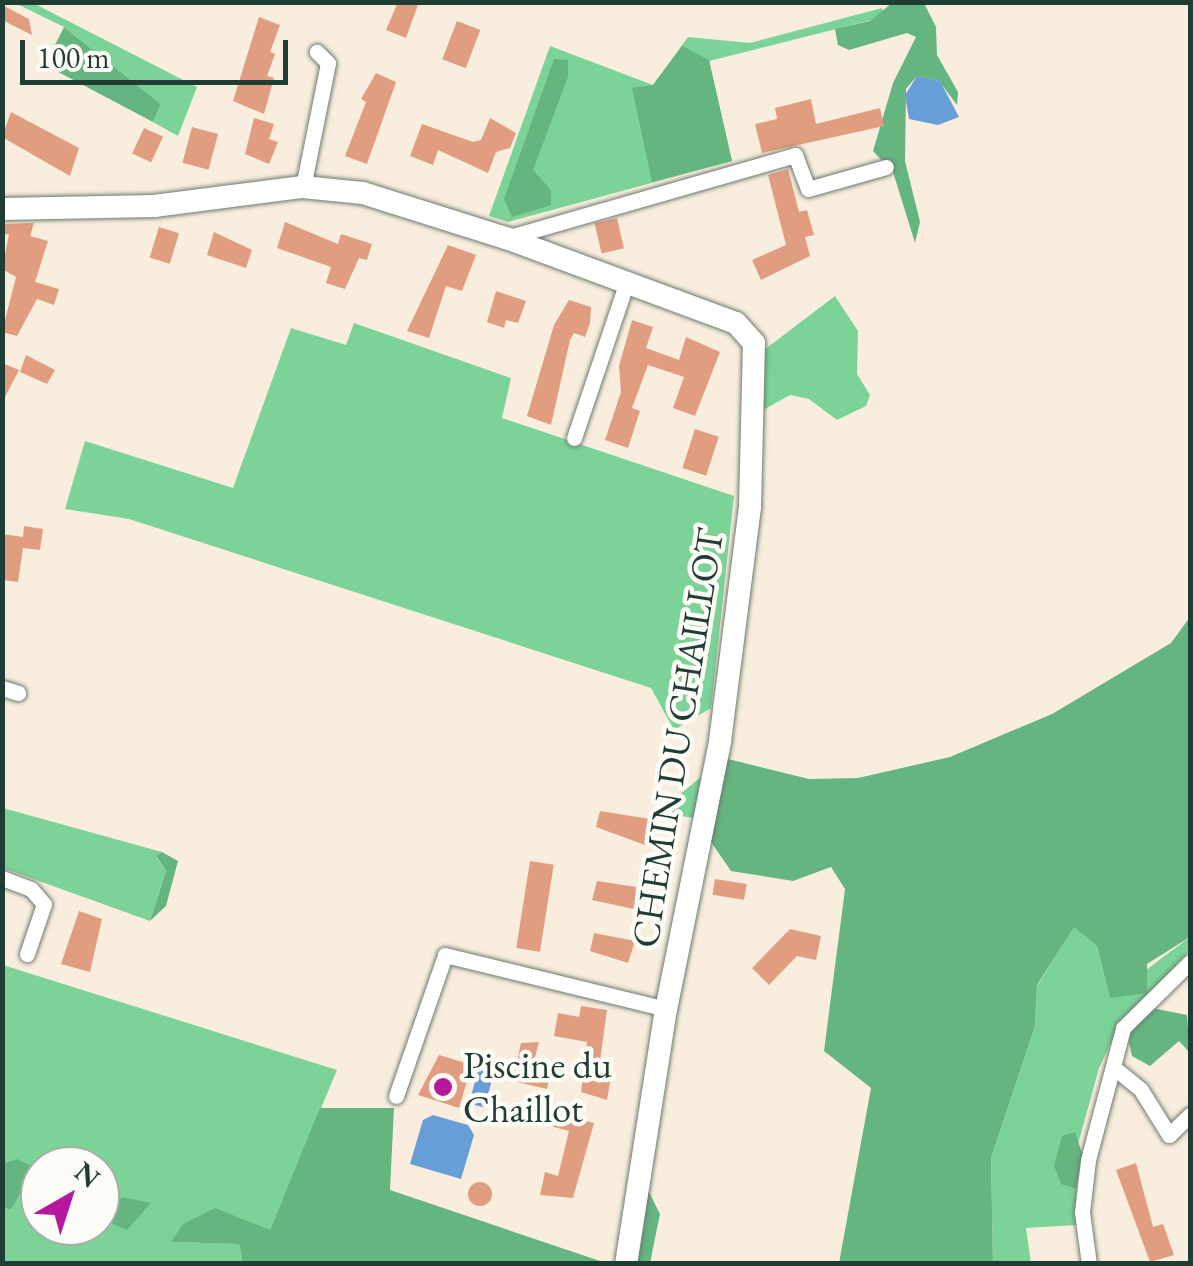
<!DOCTYPE html>
<style>
body{margin:0}
#map{position:relative;width:1193px;height:1266px;overflow:hidden;background:#f9eede;font-family:"EB Garamond",serif}
div>[style]{position:absolute}
.green>*{inset:0;background:#7cd397}
.forest>*{inset:0;background:#65b580}
.water>*{inset:0;background:#679ed5;transform-origin:0 0}
.building>*{inset:0;background:#e09d7f;transform-origin:0 0}
.round{border-radius:50%}
.roads{filter:drop-shadow(0 0 2px #6b7b70) drop-shadow(0 0 2px #6b7b70)}
.street>*{height:15px;margin:-7.5px;padding:0 7.5px;transform-origin:7.5px;border-radius:7.5px;background:#fff}
.secondary>*{height:22px;margin:-11px;padding:0 11px;transform-origin:11px;border-radius:11px;background:#fff}
.dots>*{width:28px;height:28px;translate:-50% -50%;box-sizing:border-box;border:5px solid #fdfcf7;border-radius:50%}
span{translate:-50% -50%;white-space:nowrap;text-align:center;line-height:1.15;-webkit-text-stroke:9px #fdfcf7;paint-order:stroke}
.street-label{font-size:38px;color:#1f3d34}
.poi-label{font-size:38px;color:#1f3d34}
.left{translate:0 -50%;text-align:left}
.frame{position:absolute;inset:0;border:5px solid #1f3d34;pointer-events:none}
.north{position:absolute;left:20px;top:1146px;width:100px;height:100px;box-sizing:border-box;background:#fdfcf7;border:2px solid #a4b0a9;border-radius:50%;rotate:39deg;font-size:28px;font-weight:700;line-height:40px;text-align:center;color:#1f3d34}
.north::after{content:'';display:block;margin:auto;width:35px;height:45px;background:#b5179e;clip-path:polygon(50% 0,100% 100%,50% 72%,0 100%)}
.scale{position:absolute;left:20px;top:40px;width:268px;height:45px;box-sizing:border-box;border:5px solid #1f3d34;border-top:0;padding-left:12px;font-size:30px;line-height:35px;white-space:nowrap;color:#1f3d34;-webkit-text-stroke:8px #fdfcf7;paint-order:stroke}
</style>
<div id="map">
<div class="green">
<div style="clip-path:polygon(15px 3px,33px 3px,197px 87px,178px 136px,153px 122px,161px 104px,64px 27px)"></div>
<div style="clip-path:polygon(882px 8px,884px 17px,709px 61px,732px 161px,508px 222px,489px 216px,550px 46px,653px 85px,688px 37px,750px 43px)"></div>
<div style="clip-path:polygon(835px 296px,858px 331px,857px 374px,870px 395px,866px 406px,837px 420px,809px 399px,790px 395px,763px 410px,764px 350px)"></div>
<div style="clip-path:polygon(354px 323px,511px 378px,502px 418px,734px 496px,711px 708px,674px 730px,651px 688px,129px 519px,65px 509px,85px 441px,233px 488px,291px 328px,346px 345px)"></div>
<div style="clip-path:polygon(701px 777px,694px 818px,658px 812px)"></div>
<div style="clip-path:polygon(3px 808px,162px 852px,156px 857px,166px 871px,150px 921px,3px 868px)"></div>
<div style="clip-path:polygon(1074px 926px,1097px 946px,1110px 997px,1190px 937px,1190px 950px,1118px 1028px,1099px 1068px,1077px 1148px,1076px 1225px,1026px 1228px,1031px 1263px,993px 1263px,991px 1158px,1035px 1026px,1037px 986px)"></div>
<div style="clip-path:polygon(evenodd,3px 965px,337px 1070px,270px 1230px,172px 1242px,239px 1244px,243px 1263px,3px 1263px,3px 1207px,12px 1210px,17px 1159px,3px 1163px,3px 965px,40px 1166px,100px 1166px,100px 1226px,40px 1226px,40px 1166px)"></div>
</div>
<div class="forest">
<div style="clip-path:polygon(893px 2px,924px 3px,936px 27px,937px 55px,958px 92px,957px 105px,939px 81px,917px 76px,906px 89px,905px 161px,920px 222px,915px 243px,893px 172px,873px 151px,893px 83px,916px 37px,907px 33px,849px 50px,838px 45px,835px 29px,870px 21px)"></div>
<div style="clip-path:polygon(64px 27px,161px 104px,153px 122px,45px 65px)"></div>
<div style="clip-path:polygon(682px 46px,709px 60px,732px 161px,652px 182px,632px 88px,653px 85px)"></div>
<div style="clip-path:polygon(554px 59px,568px 60px,568px 77px,533px 170px,551px 190px,551px 205px,512px 217px,504px 199px)"></div>
<div style="clip-path:polygon(1190px 617px,1190px 937px,1147px 964px,1147px 993px,1110px 998px,1097px 946px,1074px 927px,1037px 985px,1035px 1026px,991px 1158px,993px 1263px,839px 1263px,871px 1088px,824px 1051px,845px 889px,831px 867px,793px 881px,731px 871px,709px 839px,724px 758px,809px 779px,858px 778px,950px 757px,1052px 714px,1171px 643px)"></div>
<div style="clip-path:polygon(162px 852px,178px 861px,166px 906px,150px 921px,166px 871px,156px 856px)"></div>
<div style="clip-path:polygon(1152px 1008px,1187px 1015px,1190px 1053px,1179px 1041px,1150px 1066px,1132px 1056px,1127px 1033px)"></div>
<div style="clip-path:polygon(320px 1108px,394px 1108px,390px 1190px,606px 1263px,243px 1264px,239px 1244px,171px 1242px,183px 1224px,215px 1208px,270px 1230px)"></div>
<div style="clip-path:polygon(1075px 1132px,1083px 1156px,1076px 1189px,1061px 1184px,1054px 1166px,1062px 1136px)"></div>
<div style="clip-path:polygon(17px 1159px,34px 1167px,11px 1210px,3px 1207px,3px 1163px)"></div>
<div style="clip-path:polygon(646px 1186px,660px 1214px,650px 1263px,637px 1264px)"></div>
<div style="clip-path:polygon(122px 1197px,151px 1203px,127px 1230px,109px 1222px,107px 1212px)"></div>
</div>
<div class="water">
<div style="clip-path:polygon(917px 76px,940px 81px,959px 117px,938px 125px,909px 119px,905px 95px)"></div>
<div style="left:481px;top:1059px;width:16px;height:46px;rotate:15deg"></div>
<div style="clip-path:polygon(433px 1115px,468px 1125px,474px 1135px,461px 1179px,410px 1164px,423px 1120px)"></div>
</div>
<div class="building">
<div style="clip-path:polygon(398px 2px,419px 2px,406px 38px,386px 30px)"></div>
<div style="clip-path:polygon(2px 5px,29px 19px,32px 35px,2px 20px)"></div>
<div style="clip-path:polygon(259px 17px,280px 25px,270px 52px,275px 54px,267px 76px,274px 78px,264px 114px,233px 101px)"></div>
<div style="left:457px;top:21px;width:25px;height:41px;rotate:21deg"></div>
<div style="clip-path:polygon(376px 73px,396px 82px,367px 164px,345px 156px,366px 102px,361px 99px)"></div>
<div style="clip-path:polygon(811px 99px,816px 124px,880px 108px,884px 126px,762px 153px,755px 124px,777px 119px,775px 108px)"></div>
<div style="clip-path:polygon(11px 112px,79px 148px,70px 176px,2px 137px)"></div>
<div style="clip-path:polygon(254px 118px,274px 124px,269px 139px,278px 142px,269px 164px,245px 154px)"></div>
<div style="clip-path:polygon(490px 118px,516px 133px,510px 148px,496px 152px,488px 173px,438px 150px,433px 165px,410px 156px,422px 124px,473px 142px,481px 140px)"></div>
<div style="left:192px;top:127px;width:27px;height:37px;rotate:15deg"></div>
<div style="left:144px;top:128px;width:21px;height:28px;rotate:25deg"></div>
<div style="clip-path:polygon(788px 169px,799px 212px,807px 210px,812px 228px,814px 235px,805px 237px,810px 256px,761px 280px,752px 260px,786px 245px,768px 175px)"></div>
<div style="left:617px;top:218px;width:31px;height:23px;rotate:77deg"></div>
<div style="clip-path:polygon(285px 222px,338px 244px,341px 234px,372px 244px,367px 260px,359px 258px,345px 289px,326px 283px,331px 267px,277px 248px)"></div>
<div style="clip-path:polygon(34px 223px,30px 236px,48px 241px,35px 282px,59px 289px,54px 305px,37px 299px,17px 336px,2px 332px,16px 277px,2px 269px,9px 234px,2px 235px,2px 224px)"></div>
<div style="left:159px;top:227px;width:21px;height:32px;rotate:17deg"></div>
<div style="clip-path:polygon(214px 232px,252px 250px,246px 268px,207px 255px)"></div>
<div style="clip-path:polygon(448px 245px,476px 255px,462px 291px,446px 286px,429px 338px,407px 331px)"></div>
<div style="clip-path:polygon(496px 291px,526px 301px,518px 323px,506px 320px,504px 328px,487px 322px)"></div>
<div style="clip-path:polygon(569px 300px,591px 307px,590px 323px,585px 337px,574px 333px,570px 340px,551px 425px,527px 416px,554px 325px)"></div>
<div style="clip-path:polygon(632px 320px,653px 327px,646px 348px,679px 360px,686px 337px,720px 352px,695px 416px,673px 408px,684px 377px,648px 365px,632px 408px,640px 411px,628px 448px,605px 440px,621px 392px,619px 366px)"></div>
<div style="clip-path:polygon(26px 355px,55px 370px,47px 384px,20px 372px)"></div>
<div style="clip-path:polygon(2px 363px,19px 370px,2px 403px)"></div>
<div style="left:695px;top:429px;width:25px;height:41px;rotate:18deg"></div>
<div style="clip-path:polygon(24px 526px,43px 529px,40px 550px,23px 548px,18px 582px,2px 580px,2px 534px,23px 537px)"></div>
<div style="clip-path:polygon(600px 811px,650px 819px,645px 845px,596px 827px)"></div>
<div style="left:530px;top:861px;width:24px;height:88px;rotate:9deg"></div>
<div style="left:715px;top:879px;width:32px;height:16px;rotate:9deg"></div>
<div style="clip-path:polygon(597px 881px,636px 887px,634px 909px,592px 900px)"></div>
<div style="clip-path:polygon(79px 911px,102px 919px,90px 972px,61px 964px)"></div>
<div style="clip-path:polygon(790px 929px,821px 936px,816px 960px,797px 956px,769px 985px,752px 968px)"></div>
<div style="clip-path:polygon(594px 933px,635px 941px,628px 963px,590px 951px)"></div>
<div style="clip-path:polygon(581px 1006px,607px 1010px,600px 1061px,613px 1064px,607px 1100px,581px 1092px,587px 1042px,554px 1036px,558px 1013px,579px 1017px)"></div>
<div style="clip-path:polygon(539px 1042px,532px 1069px,550px 1073px,547px 1089px,513px 1081px,521px 1043px)"></div>
<div style="clip-path:polygon(439px 1055px,472px 1065px,459px 1108px,418px 1095px)"></div>
<div style="clip-path:polygon(539px 1109px,594px 1123px,573px 1198px,540px 1195px,545px 1172px,558px 1176px,569px 1131px,535px 1122px)"></div>
<div style="clip-path:polygon(1136px 1163px,1153px 1227px,1163px 1224px,1174px 1255px,1150px 1262px,1116px 1170px)"></div>
<div class="round" style="left:468px;top:1182px;width:24px;height:24px"></div>
</div>
<div class="roads">
<div class="street">
<div style="left:303px;top:187px;width:126px;rotate:-78.6deg"></div>
<div style="left:328px;top:63px;width:16px;rotate:-135deg"></div>
<div style="left:506px;top:238px;width:301px;rotate:-16deg"></div>
<div style="left:795px;top:155px;width:36px;rotate:69deg"></div>
<div style="left:808px;top:189px;width:81px;rotate:-15.8deg"></div>
<div style="left:574px;top:438px;width:163px;rotate:-71.3deg"></div>
<div style="left:2px;top:688px;width:17px;rotate:17deg"></div>
<div style="left:2px;top:878px;width:31px;rotate:21deg"></div>
<div style="left:31px;top:889px;width:20px;rotate:49deg"></div>
<div style="left:44px;top:904px;width:53px;rotate:108.8deg"></div>
<div style="left:1113px;top:1067px;width:36px;rotate:39deg"></div>
<div style="left:1141px;top:1090px;width:53px;rotate:58.1deg"></div>
<div style="left:1169px;top:1135px;width:29px;rotate:-44deg"></div>
<div style="left:396px;top:1096px;width:149px;rotate:-70.8deg"></div>
<div style="left:445px;top:955px;width:228px;rotate:13.7deg"></div>
<div style="left:1089px;top:1264px;width:52px;rotate:-97.7deg"></div>
<div style="left:1082px;top:1212px;width:52px;rotate:-83.4deg"></div>
<div style="left:1088px;top:1160px;width:137px;rotate:-75.1deg"></div>
<div style="left:1123px;top:1028px;width:94px;rotate:-44.6deg"></div>
</div>
<div class="secondary">
<div style="left:2px;top:209px;width:152px;rotate:-1.1deg"></div>
<div style="left:154px;top:206px;width:150px;rotate:-7.3deg"></div>
<div style="left:303px;top:187px;width:60px;rotate:5.7deg"></div>
<div style="left:363px;top:193px;width:150px;rotate:17.5deg"></div>
<div style="left:506px;top:238px;width:245px;rotate:20.3deg"></div>
<div style="left:736px;top:323px;width:27px;rotate:48deg"></div>
<div style="left:754px;top:343px;width:164px;rotate:91.4deg"></div>
<div style="left:750px;top:507px;width:237px;rotate:97.3deg"></div>
<div style="left:720px;top:742px;width:272px;rotate:101.4deg"></div>
<div style="left:666px;top:1009px;width:258px;rotate:98.9deg"></div>
</div>
</div>
<div class="dots">
<div style="left:443px;top:1087px;background:#b5179e"></div>
</div>
<div class="street-label">
<span style="left:677px;top:738px;rotate:-81deg">CHEMIN DU CHAILLOT</span>
</div>
<div class="poi-label">
<span class="left" style="left:463px;top:1087px">Piscine du<br>Chaillot</span>
</div>
<div class="frame"></div>
<div class="north">N</div>
<div class="scale">100 m</div>
</div>
